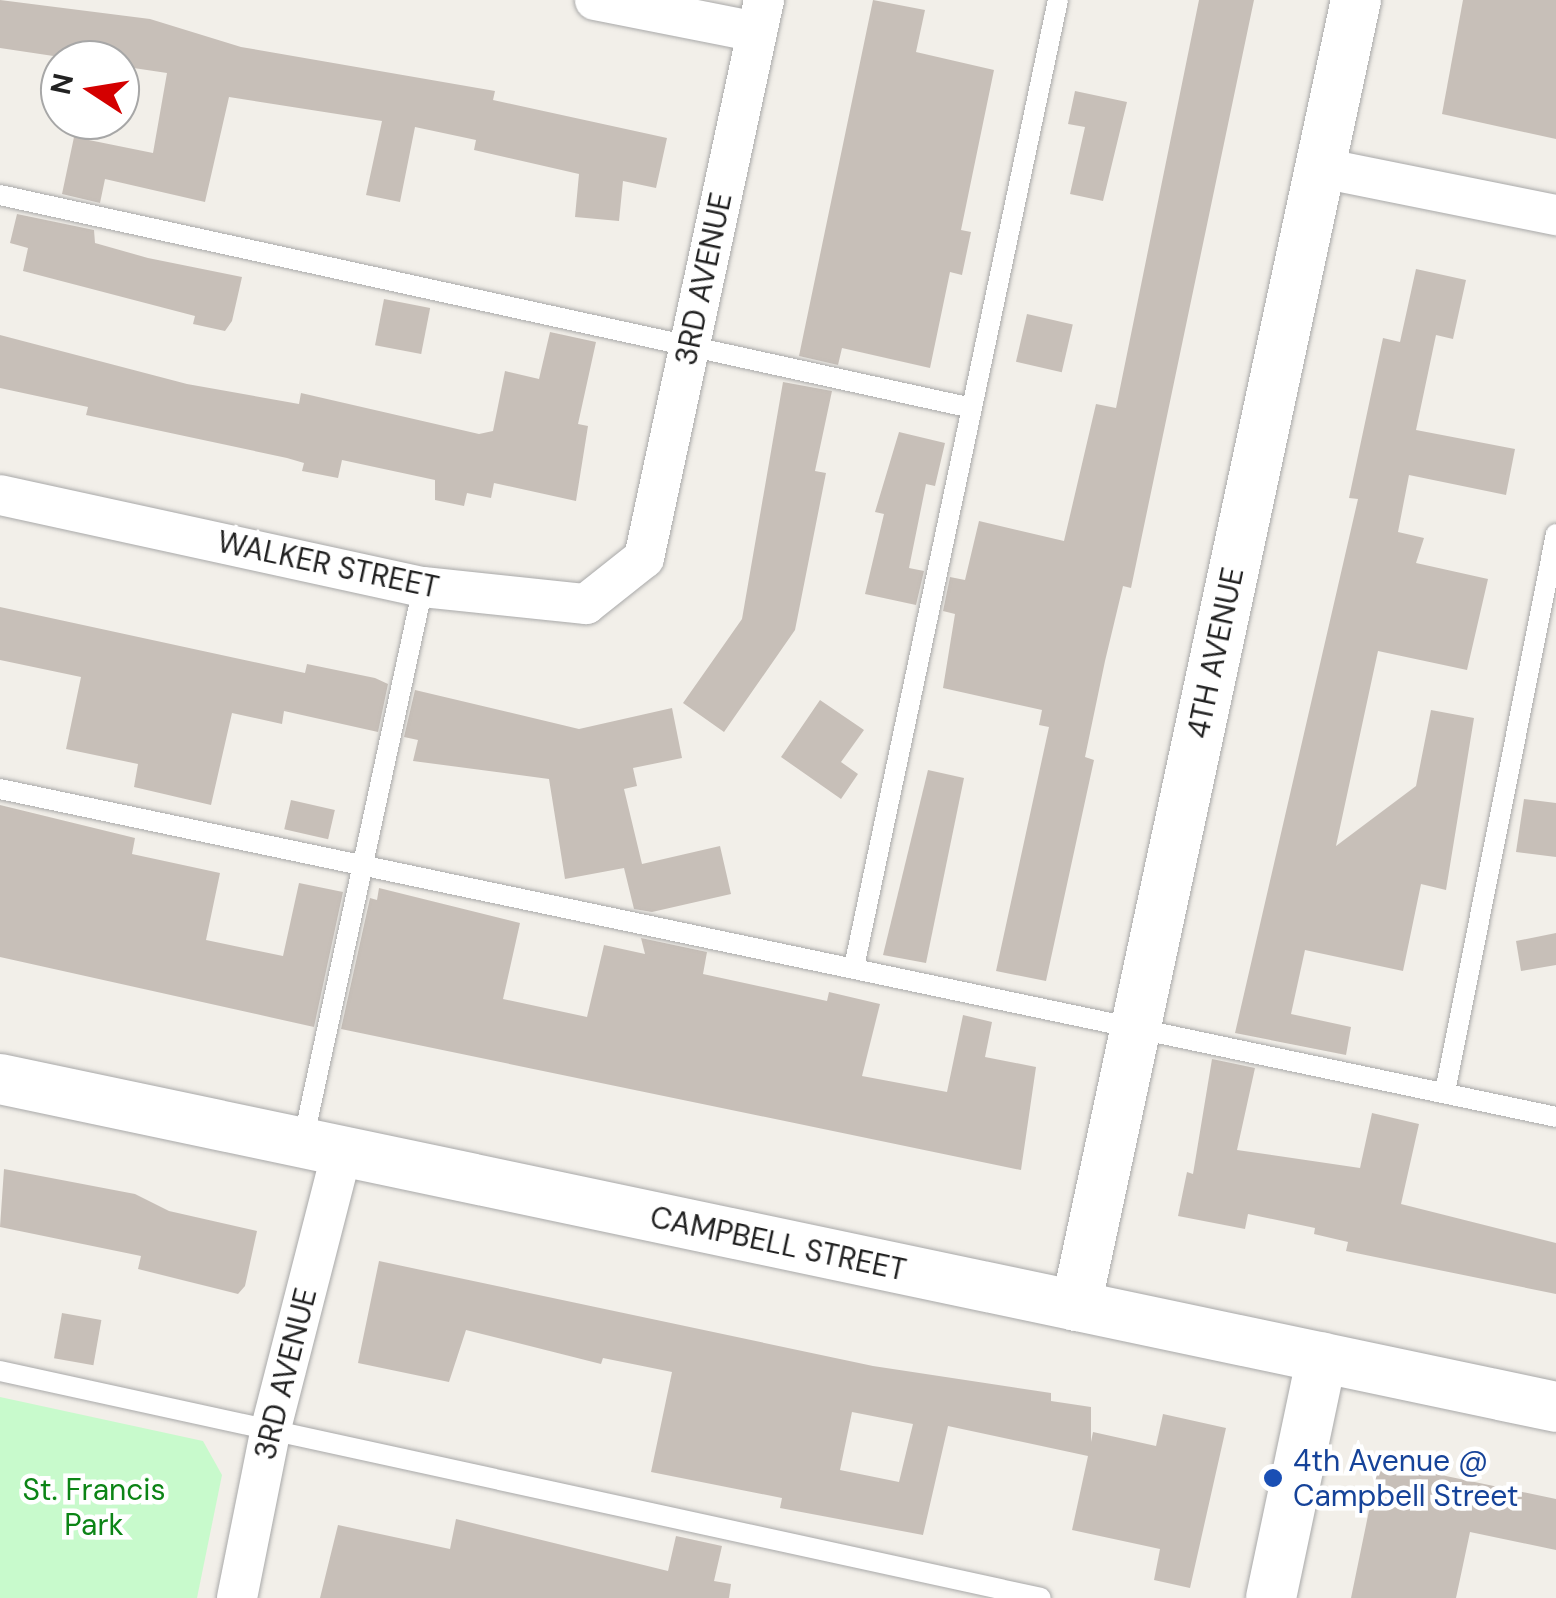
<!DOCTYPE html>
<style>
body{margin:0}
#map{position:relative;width:1556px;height:1598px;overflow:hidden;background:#f2efe9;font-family:"DM Sans",sans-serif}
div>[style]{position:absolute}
.park>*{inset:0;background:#c8facc}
.building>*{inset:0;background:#c7bfb8;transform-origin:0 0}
.roads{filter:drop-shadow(0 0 2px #a9a9a9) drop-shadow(0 0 2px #a9a9a9)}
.service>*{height:20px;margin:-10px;padding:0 10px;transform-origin:10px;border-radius:10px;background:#fff}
.minor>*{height:40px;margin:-20px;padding:0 20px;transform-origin:20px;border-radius:20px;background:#fff}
.tertiary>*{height:50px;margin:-25px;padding:0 25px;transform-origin:25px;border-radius:25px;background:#fff}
.dots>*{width:28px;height:28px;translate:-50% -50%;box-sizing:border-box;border:5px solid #fff;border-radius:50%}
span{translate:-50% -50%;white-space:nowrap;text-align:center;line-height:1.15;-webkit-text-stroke:9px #fff;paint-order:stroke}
.street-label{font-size:30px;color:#222}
.transit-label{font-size:30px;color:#164399}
.left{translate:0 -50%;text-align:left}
.park-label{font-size:30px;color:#0c8416}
.north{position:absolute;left:40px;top:40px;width:100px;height:100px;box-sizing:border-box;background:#fff;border:2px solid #a7a7a7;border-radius:50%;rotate:282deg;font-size:28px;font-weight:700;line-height:40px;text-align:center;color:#222}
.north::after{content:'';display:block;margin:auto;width:35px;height:45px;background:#d40000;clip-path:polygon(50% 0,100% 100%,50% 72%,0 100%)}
</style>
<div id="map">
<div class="park">
<div style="clip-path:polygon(0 1397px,203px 1441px,222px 1475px,197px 1598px,0 1598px)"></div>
</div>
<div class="building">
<div style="clip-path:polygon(0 0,150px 19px,241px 47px,495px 91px,493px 100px,667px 138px,656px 188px,623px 181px,619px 221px,575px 217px,579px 174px,474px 150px,476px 140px,415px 127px,400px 202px,366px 195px,382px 121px,229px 97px,205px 202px,105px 179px,100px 203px,62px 194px,74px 137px,153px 153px,167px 73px,0 48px)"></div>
<div style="clip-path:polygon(873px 0,925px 10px,916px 52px,994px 70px,961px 230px,971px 232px,962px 275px,950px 272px,930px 368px,842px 348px,838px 365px,799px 356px)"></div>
<div style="clip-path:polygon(1199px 0,1254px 0,1131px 588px,1123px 586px,1105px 661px,1085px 757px,1094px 760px,1046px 981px,996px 971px,1049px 727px,1039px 725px,1042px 710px,943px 688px,955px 614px,943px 611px,950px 577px,965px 580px,979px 521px,1064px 541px,1096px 404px,1116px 408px)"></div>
<div style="clip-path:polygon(1463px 0,1556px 0,1556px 139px,1442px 114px)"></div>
<div style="clip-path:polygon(1075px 91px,1127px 102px,1103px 201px,1070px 194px,1085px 127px,1068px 124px)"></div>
<div style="clip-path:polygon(17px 214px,94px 230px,95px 243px,148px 258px,242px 277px,232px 321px,225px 331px,193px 324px,195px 316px,23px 271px,28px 248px,10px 243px)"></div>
<div style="clip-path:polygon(1416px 269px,1466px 280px,1453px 339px,1436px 335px,1416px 430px,1515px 449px,1506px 495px,1409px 475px,1398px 532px,1424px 538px,1416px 563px,1488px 579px,1467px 670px,1378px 651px,1336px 846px,1416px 786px,1431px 710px,1474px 718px,1446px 890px,1421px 884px,1403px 971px,1305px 950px,1291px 1014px,1351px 1027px,1346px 1055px,1235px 1033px,1358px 499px,1349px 498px,1383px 338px,1400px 342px)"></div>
<div style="left:384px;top:299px;width:47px;height:47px;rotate:11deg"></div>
<div style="left:1027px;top:314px;width:47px;height:49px;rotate:13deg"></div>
<div style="clip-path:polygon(550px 332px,596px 342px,578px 424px,588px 426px,576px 501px,494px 483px,491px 498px,467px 493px,464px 506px,435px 500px,435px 480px,342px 460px,338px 478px,302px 471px,304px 463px,287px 458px,86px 415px,88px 407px,0 388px,0 335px,187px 384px,299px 404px,301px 393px,479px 434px,493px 431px,505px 371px,539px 379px)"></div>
<div style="clip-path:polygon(783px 382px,832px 391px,815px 471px,826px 473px,795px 630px,724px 732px,683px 703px,742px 619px)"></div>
<div style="clip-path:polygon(899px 432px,945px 443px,935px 486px,926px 484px,909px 568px,924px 571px,916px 605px,865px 594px,884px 514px,875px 512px)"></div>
<div style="clip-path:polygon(0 607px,305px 673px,307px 664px,375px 678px,388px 684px,378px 732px,284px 711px,282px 724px,232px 713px,211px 805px,134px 787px,138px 764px,66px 749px,81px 677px,0 660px)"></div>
<div style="clip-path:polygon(415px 690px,579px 729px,672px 708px,682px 758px,633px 768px,637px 786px,624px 789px,642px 864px,720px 846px,731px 894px,652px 912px,634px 909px,624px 868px,565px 879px,549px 779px,413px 761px,418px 740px,404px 737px)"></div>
<div style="clip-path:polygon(820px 700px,864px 730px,841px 762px,858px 774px,841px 799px,781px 757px)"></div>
<div style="clip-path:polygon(928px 770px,964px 778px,926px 963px,883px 955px)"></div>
<div style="clip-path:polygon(1524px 799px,1556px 803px,1556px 857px,1516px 852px)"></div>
<div style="left:291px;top:800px;width:45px;height:30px;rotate:13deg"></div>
<div style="clip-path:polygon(0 805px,135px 838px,132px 854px,220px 873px,206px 940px,283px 956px,299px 883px,343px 892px,314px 1027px,0 957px)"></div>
<div style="clip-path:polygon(379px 888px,520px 923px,503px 999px,587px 1017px,604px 945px,645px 954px,641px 938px,707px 952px,703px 974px,827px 1001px,829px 992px,880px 1004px,862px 1076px,947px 1092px,963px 1015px,992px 1022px,985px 1057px,1036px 1067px,1021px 1170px,341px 1029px,370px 898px,377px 900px)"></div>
<div style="clip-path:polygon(1556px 933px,1556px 965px,1521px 971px,1516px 941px)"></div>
<div style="clip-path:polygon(1212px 1059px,1255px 1068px,1237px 1150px,1360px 1168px,1372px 1113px,1419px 1124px,1401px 1204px,1556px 1243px,1556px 1294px,1346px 1251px,1348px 1242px,1314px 1234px,1315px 1228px,1248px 1214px,1245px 1229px,1178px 1216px,1187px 1172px,1193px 1174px)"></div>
<div style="clip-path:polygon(4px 1169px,135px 1194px,169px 1211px,257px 1231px,245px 1286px,238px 1294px,138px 1269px,141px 1256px,0 1227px)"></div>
<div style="clip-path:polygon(evenodd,379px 1261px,873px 1366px,1051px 1393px,1051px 1401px,1091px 1407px,1091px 1442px,1093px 1432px,1156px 1446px,1163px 1414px,1226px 1428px,1190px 1588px,1154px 1580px,1160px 1549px,1072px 1530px,1088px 1456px,948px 1426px,923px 1535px,780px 1508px,782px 1498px,651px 1472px,672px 1372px,603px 1358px,601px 1364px,466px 1330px,449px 1382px,358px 1363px,379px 1261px,852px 1412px,913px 1424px,899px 1482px,840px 1470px,852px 1412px)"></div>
<div style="left:62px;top:1313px;width:40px;height:46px;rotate:10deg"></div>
<div style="clip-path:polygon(1379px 1462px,1556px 1499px,1556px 1550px,1470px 1532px,1456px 1598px,1351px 1598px)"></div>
<div style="clip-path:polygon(456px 1519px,668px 1571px,676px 1536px,722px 1546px,714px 1581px,731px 1584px,729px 1598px,320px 1598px,338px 1525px,450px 1549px)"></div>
</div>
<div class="roads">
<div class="service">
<div style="left:0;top:195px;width:995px;rotate:12.36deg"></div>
<div style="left:0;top:789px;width:1590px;rotate:11.9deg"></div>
<div style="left:854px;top:967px;width:988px;rotate:-78.09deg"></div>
<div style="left:1445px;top:1092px;width:569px;rotate:-78.75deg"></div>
<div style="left:303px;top:1141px;width:567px;rotate:-77.78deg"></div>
<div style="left:0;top:1371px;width:1065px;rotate:12.3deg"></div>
</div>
<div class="minor">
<div style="left:595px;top:0;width:165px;rotate:11.2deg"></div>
<div style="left:1322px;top:168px;width:239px;rotate:11.4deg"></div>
<div style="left:0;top:495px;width:433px;rotate:12.3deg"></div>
<div style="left:423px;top:587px;width:164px;rotate:6deg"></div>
<div style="left:586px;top:604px;width:74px;rotate:-38.4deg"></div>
<div style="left:644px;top:558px;width:571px;rotate:-77.86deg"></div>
<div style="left:237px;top:1598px;width:173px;rotate:-78.7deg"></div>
<div style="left:271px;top:1428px;width:285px;rotate:-75.6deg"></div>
</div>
<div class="tertiary">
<div style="left:0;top:1079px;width:1590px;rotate:11.9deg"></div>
<div style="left:1076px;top:1306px;width:1336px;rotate:-77.9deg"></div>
<div style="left:1271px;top:1598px;width:246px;rotate:-78.1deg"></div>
</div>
</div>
<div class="dots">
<div style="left:1273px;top:1478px;background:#1a4fb4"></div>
</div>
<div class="street-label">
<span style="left:704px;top:279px;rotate:-78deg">3RD AVENUE</span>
<span style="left:328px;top:565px;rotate:12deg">WALKER STREET</span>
<span style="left:1216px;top:653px;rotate:-78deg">4TH AVENUE</span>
<span style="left:778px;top:1244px;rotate:12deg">CAMPBELL STREET</span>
<span style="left:286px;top:1374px;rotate:-76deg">3RD AVENUE</span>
</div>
<div class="transit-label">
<span class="left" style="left:1293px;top:1478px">4th Avenue @<br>Campbell Street</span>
</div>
<div class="park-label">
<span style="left:94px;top:1507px">St. Francis<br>Park</span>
</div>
<div class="north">N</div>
</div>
